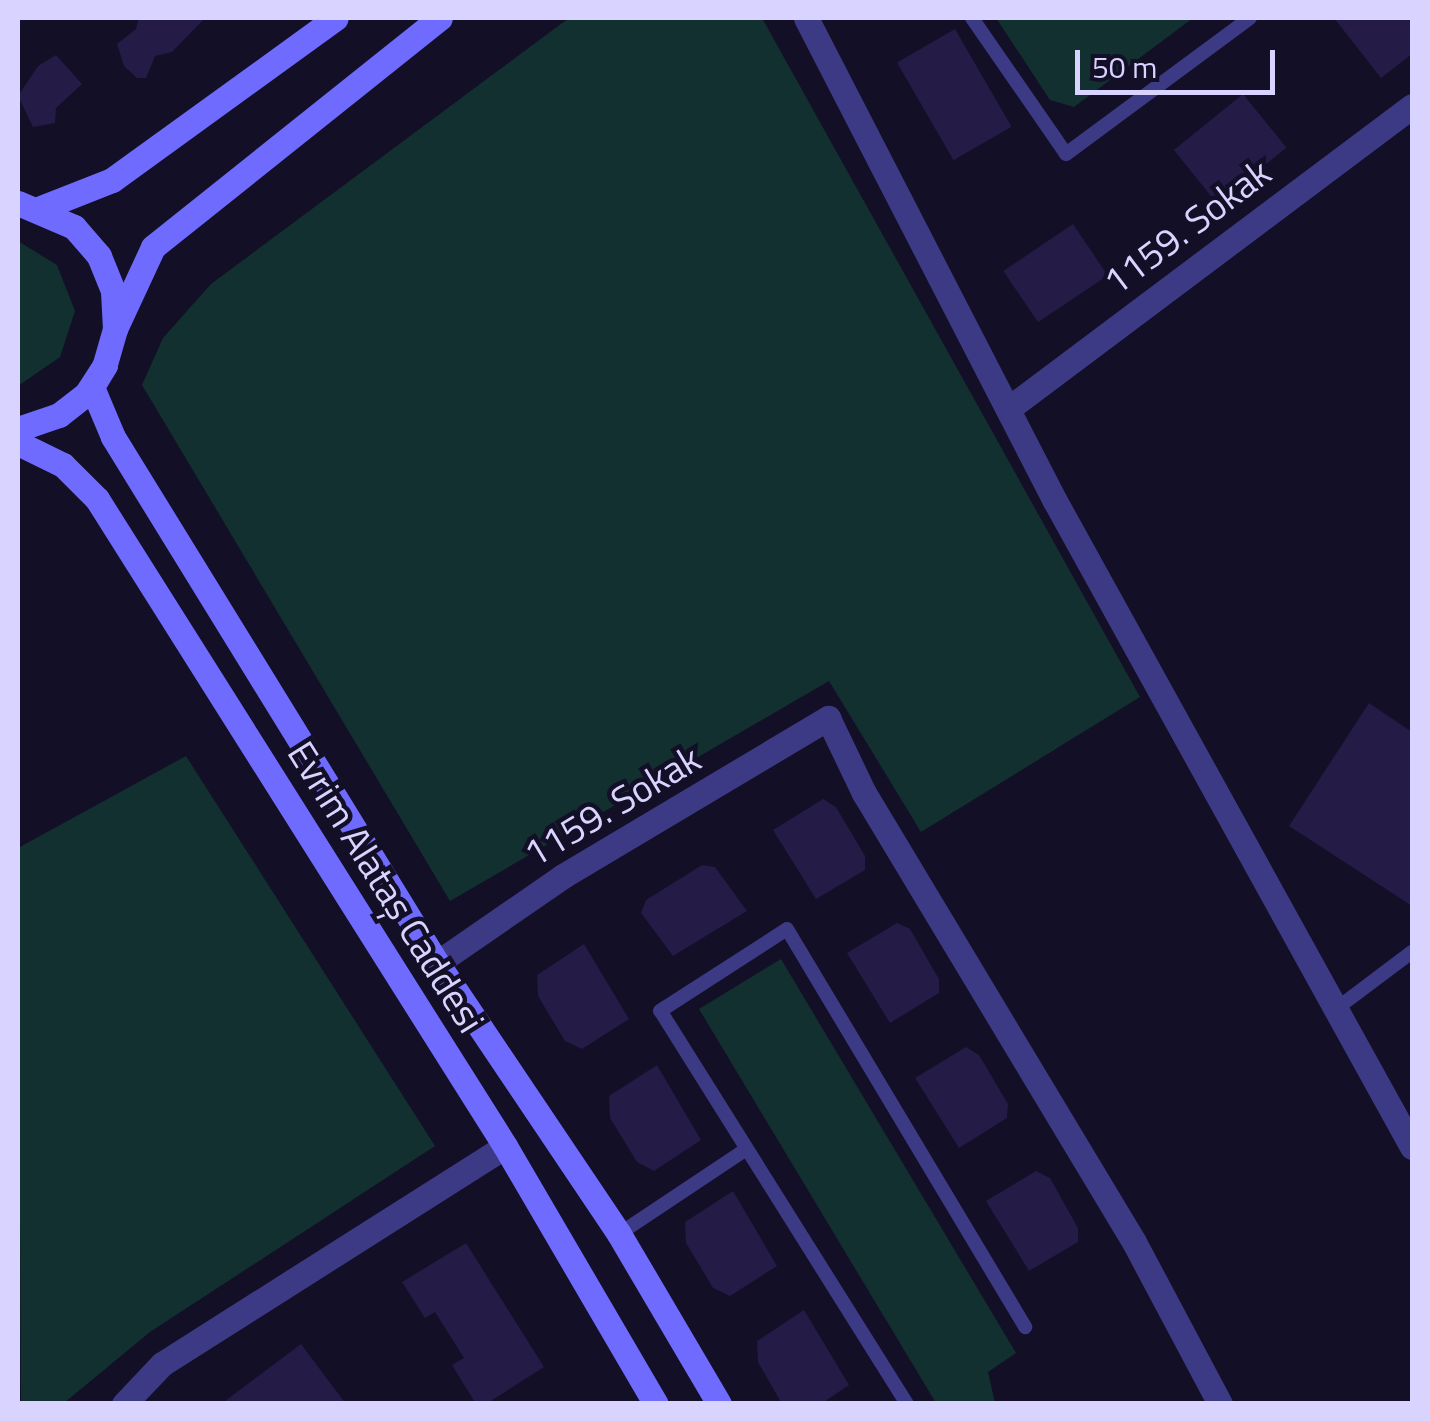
<!DOCTYPE html>
<meta charset="utf-8">
<style>
body{margin:0}
#map{position:relative;width:1430px;height:1421px;overflow:hidden;background:#130f26;font-family:"Titillium Web",sans-serif}
div>[style]{position:absolute}
.green>*{inset:0;background:#12302f}
.building>*{inset:0;background:#241b47;transform-origin:0 0}
.lane>*{height:14px;margin:-7px;padding:0 7px;transform-origin:7px;border-radius:7px;background:#3d3a85}
.street>*{height:25px;margin:-12.5px;padding:0 12.5px;transform-origin:12.5px;border-radius:12.5px;background:#3d3a85}
.secondary>*{height:25px;margin:-12.5px;padding:0 12.5px;transform-origin:12.5px;border-radius:12.5px;background:#6f6bff}
span{translate:-50% -50%;white-space:nowrap;text-align:center;line-height:1.15;-webkit-text-stroke:9px #130f26;paint-order:stroke}
.street-label{font-size:38px;color:#d9d4ff}
.frame{position:absolute;inset:0;border:20px solid #d9d4ff;pointer-events:none}
.scale{position:absolute;left:1075px;top:50px;width:200px;height:45px;box-sizing:border-box;border:5px solid #d9d4ff;border-top:0;padding-left:12px;font-size:30px;line-height:35px;white-space:nowrap;color:#d9d4ff;-webkit-text-stroke:8px #130f26;paint-order:stroke}
</style>
<div id="map">
<div class="green">
<div style="clip-path:polygon(569px 18px,762px 18px,1140px 697px,921px 832px,829px 681px,450px 901px,142px 385px,163px 338px,211px 284px)"></div>
<div style="clip-path:polygon(996px 18px,1193px 18px,1074px 107px,1050px 100px)"></div>
<div style="clip-path:polygon(18px 241px,57px 265px,75px 311px,60px 357px,18px 386px)"></div>
<div style="clip-path:polygon(186px 756px,435px 1146px,150px 1332px,64px 1403px,21px 1403px,18px 848px)"></div>
<div style="clip-path:polygon(781px 959px,1016px 1353px,988px 1372px,995px 1403px,936px 1403px,699px 1009px)"></div>
</div>
<div class="building">
<div style="clip-path:polygon(139px 18px,205px 18px,172px 52px,155px 56px,146px 78px,137px 78px,124px 66px,117px 44px,136px 29px)"></div>
<div style="clip-path:polygon(1334px 18px,1412px 18px,1412px 54px,1381px 78px)"></div>
<div style="left:955px;top:29px;width:113px;height:67px;rotate:60deg"></div>
<div style="clip-path:polygon(56px 55px,82px 84px,56px 108px,55px 123px,33px 127px,18px 96px,38px 66px)"></div>
<div style="left:1243px;top:94px;width:69px;height:89px;rotate:51deg"></div>
<div style="left:1073px;top:224px;width:62px;height:84px;rotate:56deg"></div>
<div style="clip-path:polygon(1369px 703px,1412px 732px,1412px 906px,1289px 826px)"></div>
<div style="clip-path:polygon(823px 799px,836px 807px,865px 856px,865px 870px,816px 899px,773px 830px)"></div>
<div style="clip-path:polygon(702px 865px,715px 867px,747px 911px,673px 956px,641px 913px,646px 900px)"></div>
<div style="clip-path:polygon(897px 923px,910px 929px,939px 979px,939px 993px,890px 1023px,847px 953px)"></div>
<div style="clip-path:polygon(584px 944px,629px 1019px,582px 1049px,565px 1041px,538px 996px,537px 975px)"></div>
<div style="clip-path:polygon(966px 1047px,979px 1055px,1008px 1104px,1007px 1118px,959px 1148px,915px 1078px)"></div>
<div style="clip-path:polygon(657px 1065px,701px 1140px,654px 1171px,637px 1162px,610px 1118px,609px 1096px)"></div>
<div style="clip-path:polygon(1036px 1171px,1050px 1178px,1078px 1228px,1078px 1242px,1029px 1271px,986px 1201px)"></div>
<div style="clip-path:polygon(733px 1191px,777px 1266px,730px 1296px,713px 1288px,686px 1243px,685px 1222px)"></div>
<div style="clip-path:polygon(466px 1243px,544px 1367px,486px 1404px,476px 1404px,452px 1365px,464px 1358px,435px 1312px,425px 1318px,402px 1282px)"></div>
<div style="clip-path:polygon(804px 1310px,849px 1385px,821px 1404px,782px 1404px,758px 1362px,757px 1341px)"></div>
<div style="clip-path:polygon(301px 1344px,346px 1404px,221px 1404px)"></div>
</div>
<div class="lane">
<div style="left:972px;top:18px;width:165px;rotate:55.3deg"></div>
<div style="left:1066px;top:154px;width:229px;rotate:-36.5deg"></div>
<div style="left:1336px;top:1009px;width:95px;rotate:-36.9deg"></div>
<div style="left:619px;top:1234px;width:151px;rotate:-33.7deg"></div>
<div style="left:907px;top:1404px;width:464px;rotate:-122.1deg"></div>
<div style="left:660px;top:1011px;width:151px;rotate:-32.8deg"></div>
<div style="left:787px;top:929px;width:464px;rotate:59.1deg"></div>
</div>
<div class="street">
<div style="left:806px;top:18px;width:543px;rotate:62.73deg"></div>
<div style="left:1055px;top:501px;width:738px;rotate:61.07deg"></div>
<div style="left:1008px;top:409px;width:505px;rotate:-36.87deg"></div>
<div style="left:437px;top:963px;width:153px;rotate:-34.6deg"></div>
<div style="left:563px;top:876px;width:309px;rotate:-30.8deg"></div>
<div style="left:828px;top:718px;width:83px;rotate:64.4deg"></div>
<div style="left:864px;top:793px;width:524px;rotate:58.98deg"></div>
<div style="left:1134px;top:1242px;width:183px;rotate:62deg"></div>
<div style="left:124px;top:1404px;width:55px;rotate:-46.5deg"></div>
<div style="left:162px;top:1364px;width:406px;rotate:-32.4deg"></div>
</div>
<div class="secondary">
<div style="left:18px;top:203px;width:61px;rotate:23.2deg"></div>
<div style="left:74px;top:227px;width:38px;rotate:49deg"></div>
<div style="left:99px;top:256px;width:38px;rotate:68deg"></div>
<div style="left:113px;top:291px;width:38px;rotate:87deg"></div>
<div style="left:115px;top:329px;width:37px;rotate:106deg"></div>
<div style="left:105px;top:365px;width:35px;rotate:123deg"></div>
<div style="left:86px;top:394px;width:34px;rotate:142deg"></div>
<div style="left:59px;top:415px;width:43px;rotate:161.1deg"></div>
<div style="left:41px;top:208px;width:76px;rotate:-21.5deg"></div>
<div style="left:112px;top:180px;width:276px;rotate:-35.9deg"></div>
<div style="left:115px;top:329px;width:90px;rotate:-65.1deg"></div>
<div style="left:153px;top:247px;width:367px;rotate:-38.6deg"></div>
<div style="left:105px;top:365px;width:26px;rotate:121deg"></div>
<div style="left:92px;top:387px;width:54px;rotate:67.2deg"></div>
<div style="left:113px;top:437px;width:618px;rotate:58.37deg"></div>
<div style="left:437px;top:963px;width:326px;rotate:56.1deg"></div>
<div style="left:619px;top:1234px;width:197px;rotate:59.5deg"></div>
<div style="left:18px;top:443px;width:50px;rotate:26.1deg"></div>
<div style="left:63px;top:465px;width:48px;rotate:45deg"></div>
<div style="left:97px;top:499px;width:765px;rotate:57.76deg"></div>
<div style="left:505px;top:1146px;width:299px;rotate:59.7deg"></div>
</div>
<div class="street-label">
<span style="left:1187px;top:227px;rotate:-37deg">1159. Sokak</span>
<span style="left:612px;top:806px;rotate:-31deg">1159. Sokak</span>
<span style="left:386px;top:887px;rotate:58deg">Evrim Alataş Caddesi</span>
</div>
<div class="frame"></div>
<div class="scale">50 m</div>
</div>
